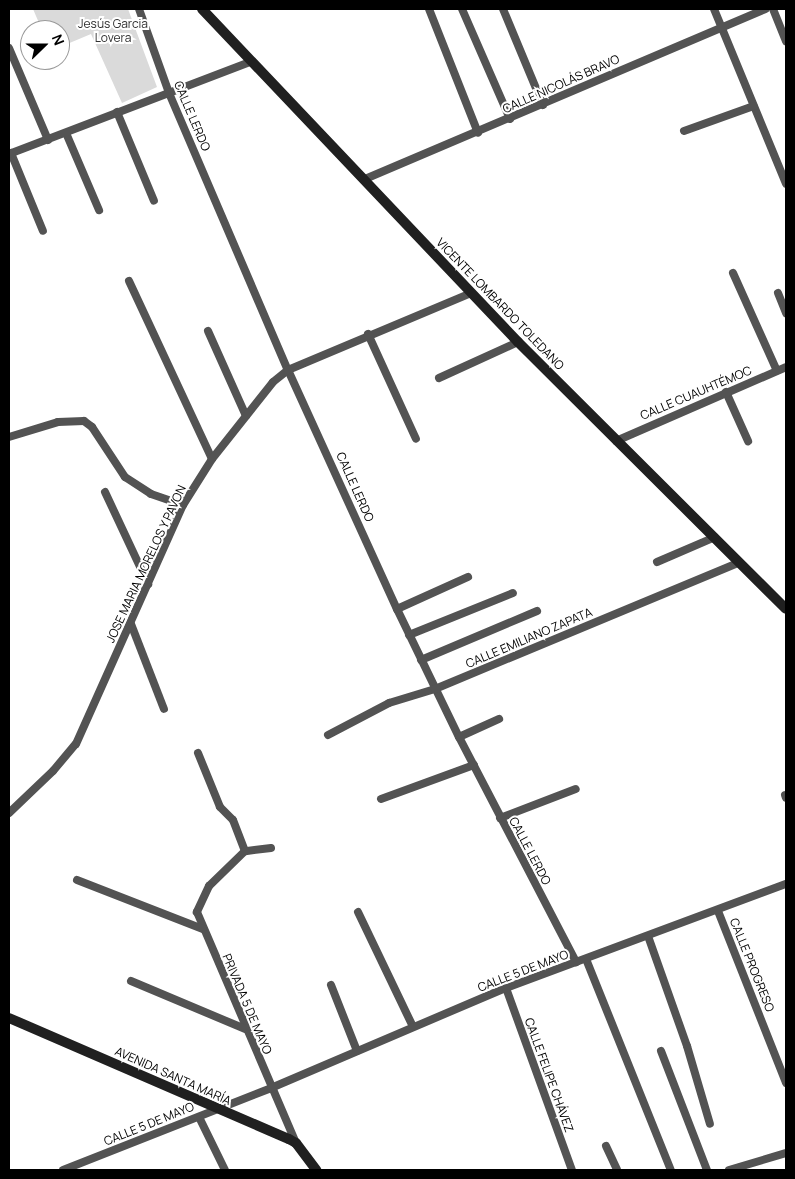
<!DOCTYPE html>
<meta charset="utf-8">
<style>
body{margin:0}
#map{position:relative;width:795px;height:1179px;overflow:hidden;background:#fff;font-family:Manrope,sans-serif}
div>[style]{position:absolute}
.green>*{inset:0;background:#dadada}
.minor>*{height:8px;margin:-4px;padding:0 4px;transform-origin:4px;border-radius:4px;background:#535353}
.secondary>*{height:10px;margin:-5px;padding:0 5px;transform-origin:5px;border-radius:5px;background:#202020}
span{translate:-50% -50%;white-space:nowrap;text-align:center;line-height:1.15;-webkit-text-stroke:4px #fff;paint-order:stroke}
.park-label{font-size:12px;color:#313131}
.street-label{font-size:12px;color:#000}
.frame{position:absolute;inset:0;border:10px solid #000;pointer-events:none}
.north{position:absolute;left:20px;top:20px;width:50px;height:50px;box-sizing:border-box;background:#fff;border:1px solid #999;border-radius:50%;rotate:68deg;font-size:14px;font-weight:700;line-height:20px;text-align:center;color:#000}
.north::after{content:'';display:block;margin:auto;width:18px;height:22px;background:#000;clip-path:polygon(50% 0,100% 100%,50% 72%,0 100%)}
</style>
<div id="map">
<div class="green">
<div style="clip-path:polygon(33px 9px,128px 9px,157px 87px,122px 103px,91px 34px,60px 47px,60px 30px,42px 30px)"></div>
</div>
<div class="minor">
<div style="left:139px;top:9px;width:89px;rotate:70.3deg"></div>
<div style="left:169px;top:93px;width:301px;rotate:66.8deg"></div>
<div style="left:288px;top:370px;width:263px;rotate:65.5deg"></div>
<div style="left:397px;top:609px;width:142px;rotate:64.2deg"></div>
<div style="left:459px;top:737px;width:254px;rotate:62.5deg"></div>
<div style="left:429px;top:9px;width:133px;rotate:68.4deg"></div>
<div style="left:462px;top:9px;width:120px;rotate:66.4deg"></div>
<div style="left:503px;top:9px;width:104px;rotate:67.4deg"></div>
<div style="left:714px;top:9px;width:189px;rotate:67.6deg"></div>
<div style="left:773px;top:9px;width:35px;rotate:68deg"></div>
<div style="left:9px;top:48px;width:100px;rotate:67deg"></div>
<div style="left:117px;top:112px;width:96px;rotate:67.4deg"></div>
<div style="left:684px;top:131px;width:74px;rotate:-19.7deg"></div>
<div style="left:66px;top:133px;width:84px;rotate:66.8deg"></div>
<div style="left:11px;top:153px;width:84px;rotate:67.7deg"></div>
<div style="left:9px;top:154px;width:260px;rotate:-20.9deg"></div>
<div style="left:365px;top:179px;width:435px;rotate:-23deg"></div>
<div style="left:733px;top:273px;width:107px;rotate:65.8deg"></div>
<div style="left:129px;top:281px;width:196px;rotate:65deg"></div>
<div style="left:778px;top:293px;width:22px;rotate:68deg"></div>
<div style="left:208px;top:331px;width:93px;rotate:65.9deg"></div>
<div style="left:368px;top:334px;width:115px;rotate:65.4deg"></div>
<div style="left:439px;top:378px;width:87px;rotate:-24.5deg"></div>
<div style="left:726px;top:392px;width:54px;rotate:65.8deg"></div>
<div style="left:9px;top:437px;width:51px;rotate:-17deg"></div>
<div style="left:58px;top:422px;width:26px;rotate:-2deg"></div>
<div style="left:84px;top:421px;width:10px;rotate:37deg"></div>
<div style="left:92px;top:427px;width:60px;rotate:56.6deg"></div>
<div style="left:125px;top:477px;width:31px;rotate:33deg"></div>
<div style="left:151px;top:494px;width:34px;rotate:19deg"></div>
<div style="left:616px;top:441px;width:185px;rotate:-23.5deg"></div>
<div style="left:105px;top:492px;width:102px;rotate:64.9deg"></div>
<div style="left:657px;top:562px;width:63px;rotate:-23.3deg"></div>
<div style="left:397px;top:609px;width:78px;rotate:-24.3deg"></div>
<div style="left:131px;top:624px;width:91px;rotate:68.8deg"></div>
<div style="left:409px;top:635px;width:112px;rotate:-22deg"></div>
<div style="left:421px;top:660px;width:126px;rotate:-22.9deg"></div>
<div style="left:328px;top:735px;width:69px;rotate:-27.7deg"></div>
<div style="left:389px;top:703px;width:48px;rotate:-16.9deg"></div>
<div style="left:435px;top:689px;width:330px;rotate:-22.6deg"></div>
<div style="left:459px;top:737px;width:44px;rotate:-24.2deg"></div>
<div style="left:198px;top:753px;width:58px;rotate:67.8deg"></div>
<div style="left:220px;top:807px;width:18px;rotate:45deg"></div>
<div style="left:233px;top:820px;width:33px;rotate:69deg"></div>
<div style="left:785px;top:795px;width:3px;rotate:72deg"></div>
<div style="left:381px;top:799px;width:99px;rotate:-20.1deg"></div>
<div style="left:9px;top:813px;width:61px;rotate:-43.7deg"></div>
<div style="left:53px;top:771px;width:35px;rotate:-50deg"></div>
<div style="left:76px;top:744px;width:262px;rotate:-65.9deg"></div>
<div style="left:183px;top:505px;width:54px;rotate:-57.8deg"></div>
<div style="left:212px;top:459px;width:98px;rotate:-51.6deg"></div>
<div style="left:273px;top:382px;width:19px;rotate:-39deg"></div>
<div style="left:288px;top:370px;width:199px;rotate:-22.8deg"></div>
<div style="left:500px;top:818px;width:81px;rotate:-20.9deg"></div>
<div style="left:271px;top:848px;width:26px;rotate:173deg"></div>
<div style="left:245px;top:851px;width:50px;rotate:135.8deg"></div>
<div style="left:209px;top:886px;width:29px;rotate:115deg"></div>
<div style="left:197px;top:912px;width:251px;rotate:66.8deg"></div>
<div style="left:77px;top:880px;width:135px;rotate:21.3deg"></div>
<div style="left:718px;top:911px;width:185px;rotate:68.4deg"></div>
<div style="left:358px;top:912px;width:127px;rotate:64.4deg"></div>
<div style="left:648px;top:936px;width:117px;rotate:70.5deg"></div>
<div style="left:687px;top:1046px;width:81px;rotate:73.6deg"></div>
<div style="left:586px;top:959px;width:227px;rotate:68.1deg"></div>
<div style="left:131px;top:981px;width:124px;rotate:22.8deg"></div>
<div style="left:331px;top:985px;width:71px;rotate:68.5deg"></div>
<div style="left:506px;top:988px;width:194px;rotate:70.1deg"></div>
<div style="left:661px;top:1051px;width:128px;rotate:68.9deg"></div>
<div style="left:199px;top:1117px;width:59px;rotate:63.9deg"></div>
<div style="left:606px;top:1146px;width:26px;rotate:65deg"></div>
<div style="left:63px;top:1170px;width:224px;rotate:-21.5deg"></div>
<div style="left:271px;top:1088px;width:255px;rotate:-23.1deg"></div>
<div style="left:506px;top:988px;width:299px;rotate:-20.4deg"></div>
<div style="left:729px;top:1170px;width:59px;rotate:-16.6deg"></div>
</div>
<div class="secondary">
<div style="left:202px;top:9px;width:459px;rotate:46.5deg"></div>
<div style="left:518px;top:342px;width:378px;rotate:44.9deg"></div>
<div style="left:9px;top:1018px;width:305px;rotate:23.4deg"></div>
<div style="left:289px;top:1139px;width:8px;rotate:30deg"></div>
<div style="left:296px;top:1143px;width:34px;rotate:53deg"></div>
</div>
<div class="park-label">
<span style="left:113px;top:31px">Jesús Garcia<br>Lovera</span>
</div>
<div class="street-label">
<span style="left:561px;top:84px;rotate:-24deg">CALLE NICOLÁS BRAVO</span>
<span style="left:192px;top:116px;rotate:67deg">CALLE LERDO</span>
<span style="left:500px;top:304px;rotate:46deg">VICENTE LOMBARDO TOLEDANO</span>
<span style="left:696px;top:393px;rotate:-23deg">CALLE CUAUHTÉMOC</span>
<span style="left:355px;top:487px;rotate:66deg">CALLE LERDO</span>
<span style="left:146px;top:564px;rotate:-65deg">JOSE MARIA MORELOS Y PAVON</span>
<span style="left:529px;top:638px;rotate:-23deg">CALLE EMILIANO ZAPATA</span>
<span style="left:530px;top:851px;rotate:62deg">CALLE LERDO</span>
<span style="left:752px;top:965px;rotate:68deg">CALLE PROGRESO</span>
<span style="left:523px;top:971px;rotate:-21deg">CALLE 5 DE MAYO</span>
<span style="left:247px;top:1004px;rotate:67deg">PRIVADA 5 DE MAYO</span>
<span style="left:549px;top:1075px;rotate:70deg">CALLE FELIPE CHÁVEZ</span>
<span style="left:173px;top:1076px;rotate:24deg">AVENIDA SANTA MARÍA</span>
<span style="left:149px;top:1124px;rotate:-22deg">CALLE 5 DE MAYO</span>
</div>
<div class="frame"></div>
<div class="north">N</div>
</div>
